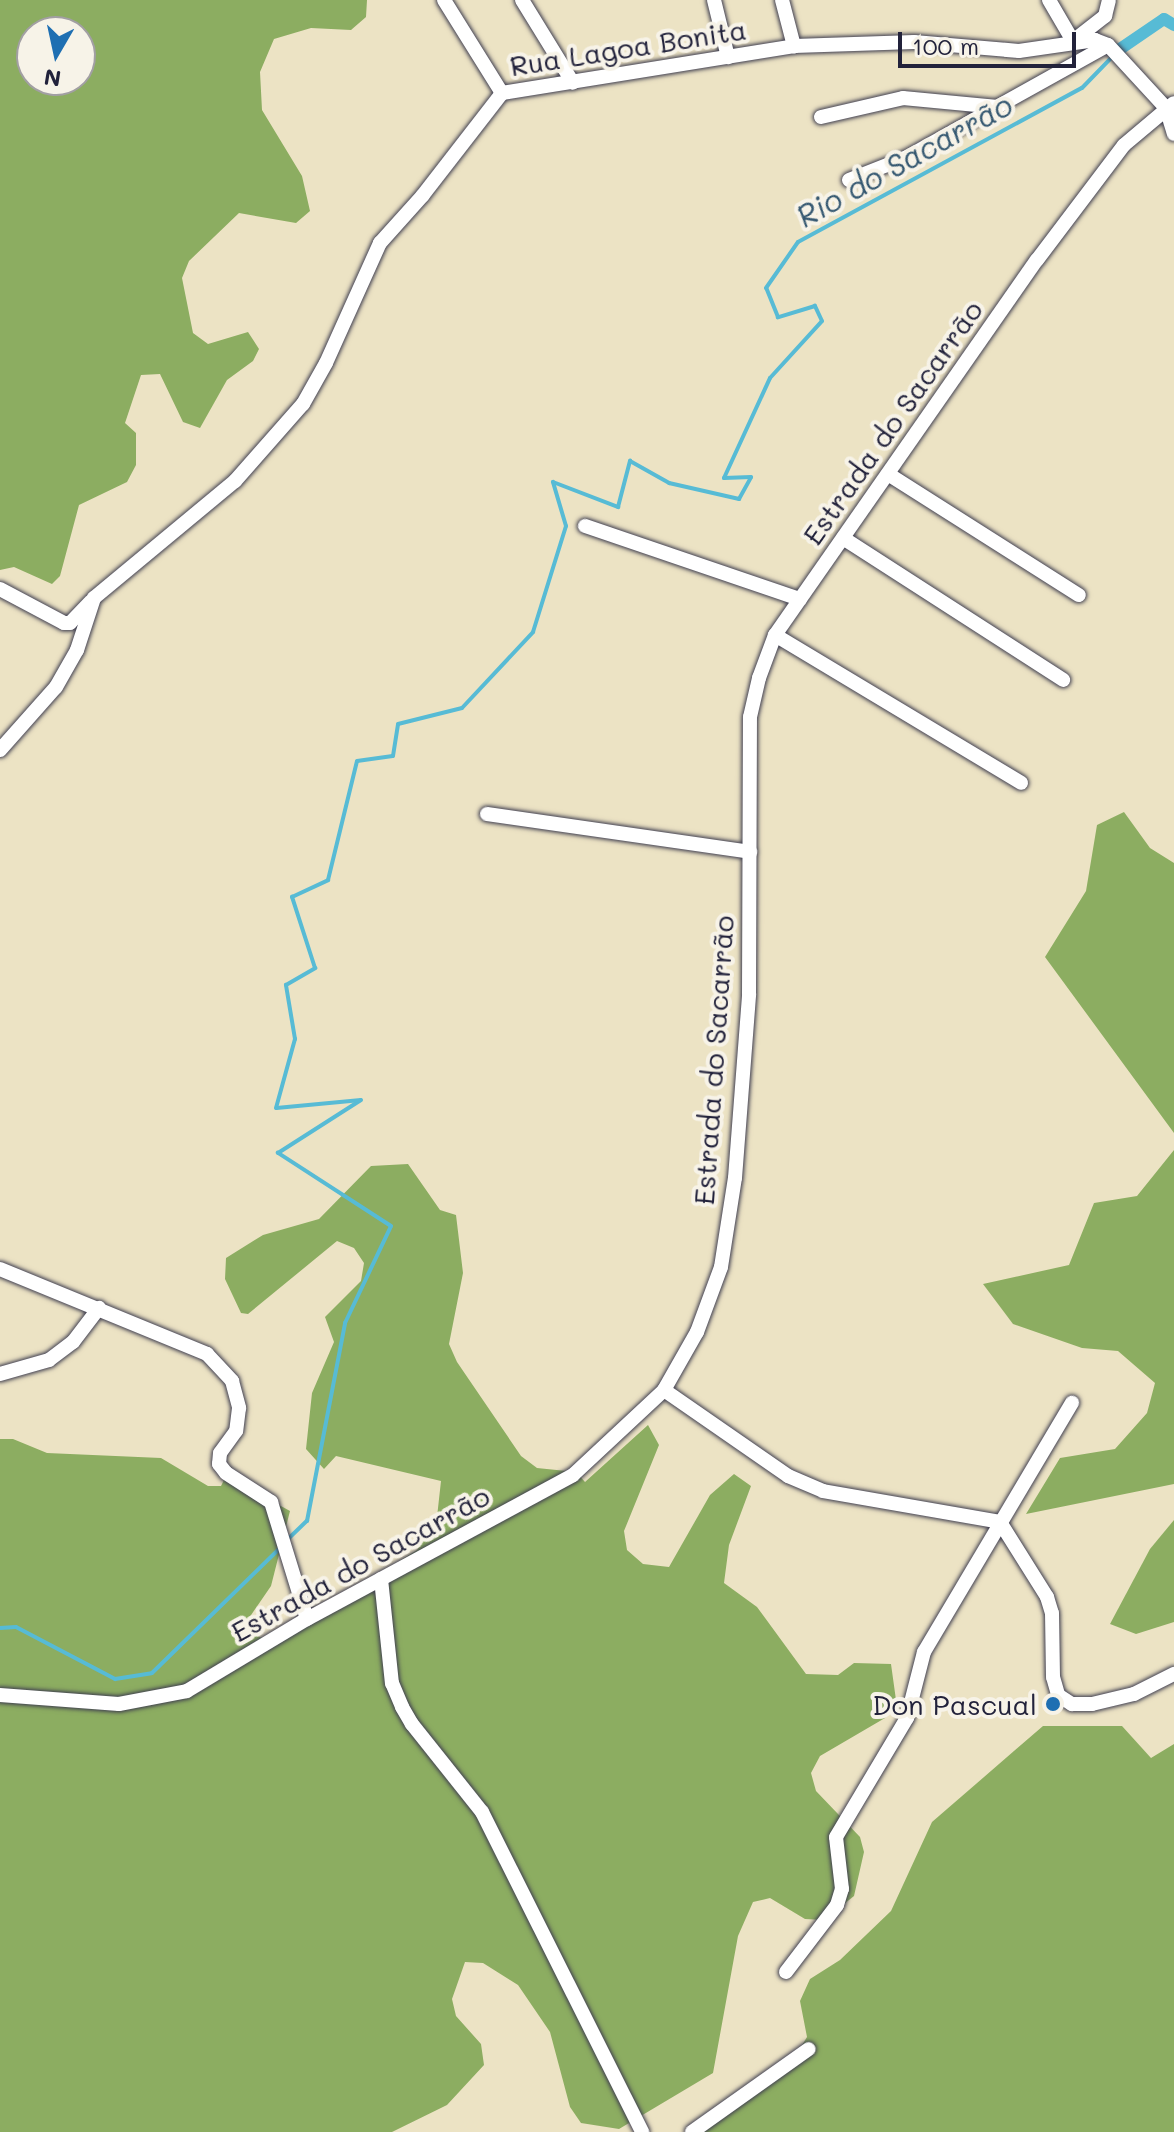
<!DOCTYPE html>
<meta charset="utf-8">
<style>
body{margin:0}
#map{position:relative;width:1174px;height:2132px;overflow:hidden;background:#ece3c4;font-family:Mali,sans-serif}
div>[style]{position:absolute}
.forest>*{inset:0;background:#8cad61}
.stream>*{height:4px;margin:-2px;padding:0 2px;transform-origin:2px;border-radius:2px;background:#57bbd5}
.canal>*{height:12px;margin:-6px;padding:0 6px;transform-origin:6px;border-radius:6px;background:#57bbd5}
.roads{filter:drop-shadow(0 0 2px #403f50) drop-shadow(0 0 2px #403f50)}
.minor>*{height:14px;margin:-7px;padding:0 7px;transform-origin:7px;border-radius:7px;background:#fff}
.dots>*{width:22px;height:22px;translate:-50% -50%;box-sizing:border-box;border:4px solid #f7f3e8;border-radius:50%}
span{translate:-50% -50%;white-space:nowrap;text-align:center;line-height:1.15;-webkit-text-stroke:8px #f7f3e8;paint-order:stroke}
.street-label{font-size:28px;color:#22223b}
.poi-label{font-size:28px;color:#22223b}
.right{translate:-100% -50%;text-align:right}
.water-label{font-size:30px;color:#355871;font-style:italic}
.north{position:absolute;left:16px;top:16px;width:80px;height:80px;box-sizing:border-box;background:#f7f3e8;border:2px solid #a29fa3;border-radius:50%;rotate:189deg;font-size:22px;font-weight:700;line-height:32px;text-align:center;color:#22223b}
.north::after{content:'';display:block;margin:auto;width:28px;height:36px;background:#1f6fb2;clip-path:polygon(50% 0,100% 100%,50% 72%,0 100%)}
.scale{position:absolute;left:898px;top:32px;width:178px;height:36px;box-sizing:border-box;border:4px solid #22223b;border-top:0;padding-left:10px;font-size:24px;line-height:28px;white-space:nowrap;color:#22223b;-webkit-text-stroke:6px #f7f3e8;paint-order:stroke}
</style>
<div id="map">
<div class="forest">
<div style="clip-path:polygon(evenodd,0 0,367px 0,366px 17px,351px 30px,311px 28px,274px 39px,260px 72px,262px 110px,302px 176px,310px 211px,296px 223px,239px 213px,189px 261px,182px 278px,193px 333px,208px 344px,248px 332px,259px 349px,253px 361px,227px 380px,200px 428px,183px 422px,160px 374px,141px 375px,125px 423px,136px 433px,136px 465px,127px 482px,79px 505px,60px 576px,52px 584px,14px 567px,0 570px,0 0,32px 32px,80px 32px,80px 80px,32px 80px,32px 32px)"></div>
<div style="clip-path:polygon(1124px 812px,1150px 848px,1174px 863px,1174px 1133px,1045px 957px,1086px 891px,1097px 825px)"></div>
<div style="clip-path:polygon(1174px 1150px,1174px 1484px,1026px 1514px,1060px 1458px,1115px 1449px,1147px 1413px,1155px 1383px,1118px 1351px,1082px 1348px,1013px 1324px,983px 1284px,1069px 1265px,1094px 1203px,1137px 1196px)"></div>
<div style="clip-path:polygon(408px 1164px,440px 1210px,456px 1215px,463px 1273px,449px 1344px,457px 1362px,521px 1456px,537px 1468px,576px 1472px,585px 1482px,648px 1425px,659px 1445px,624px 1531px,627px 1550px,643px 1564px,669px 1567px,710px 1495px,734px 1474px,751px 1486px,729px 1545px,724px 1583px,757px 1607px,806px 1674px,838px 1675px,854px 1663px,891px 1664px,896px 1700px,885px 1718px,820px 1756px,811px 1773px,816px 1791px,860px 1837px,864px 1852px,854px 1896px,824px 1920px,805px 1919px,770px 1898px,753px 1902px,738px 1936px,713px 2073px,619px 2129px,581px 2123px,570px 2107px,550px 2032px,518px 1985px,483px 1963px,465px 1962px,452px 1999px,456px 2016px,481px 2044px,484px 2065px,447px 2105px,392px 2132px,0 2132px,0 1439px,13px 1439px,47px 1453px,161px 1458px,208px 1486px,221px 1486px,226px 1476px,290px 1511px,271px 1586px,249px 1618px,254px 1635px,271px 1641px,417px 1550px,437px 1517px,441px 1481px,336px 1456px,324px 1469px,306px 1449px,312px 1393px,334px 1342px,325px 1317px,361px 1281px,364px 1263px,354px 1248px,337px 1241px,248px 1314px,241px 1313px,225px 1279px,226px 1258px,263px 1235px,319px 1219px,371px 1166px)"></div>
<div style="clip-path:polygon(1174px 1520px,1174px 1622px,1136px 1634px,1110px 1624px,1150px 1549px)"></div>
<div style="clip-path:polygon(1043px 1726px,1122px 1726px,1151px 1758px,1174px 1744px,1174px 2132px,699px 2132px,788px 2068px,807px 2037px,800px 2001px,810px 1979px,840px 1960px,891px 1911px,932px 1822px)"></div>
</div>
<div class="stream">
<div style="left:287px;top:1540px;width:28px;rotate:-44deg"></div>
<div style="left:307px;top:1521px;width:202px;rotate:-79.1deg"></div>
<div style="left:345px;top:1323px;width:107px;rotate:-64.6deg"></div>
<div style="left:391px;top:1226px;width:135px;rotate:-147.1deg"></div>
<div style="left:278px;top:1153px;width:98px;rotate:-32.6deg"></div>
<div style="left:361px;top:1100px;width:85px;rotate:174.6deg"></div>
<div style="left:276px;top:1108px;width:72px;rotate:-74.6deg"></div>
<div style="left:295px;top:1039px;width:55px;rotate:-99.5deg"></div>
<div style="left:286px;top:985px;width:34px;rotate:-30deg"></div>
<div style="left:315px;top:968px;width:75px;rotate:-107.9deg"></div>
<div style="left:292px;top:897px;width:40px;rotate:-25deg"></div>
<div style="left:328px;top:880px;width:122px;rotate:-76.3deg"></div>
<div style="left:357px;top:761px;width:36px;rotate:-8deg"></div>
<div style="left:393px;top:756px;width:32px;rotate:-81deg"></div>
<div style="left:398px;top:724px;width:66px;rotate:-14deg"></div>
<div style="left:462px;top:708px;width:104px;rotate:-46.9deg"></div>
<div style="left:533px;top:632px;width:111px;rotate:-72.7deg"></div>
<div style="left:566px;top:526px;width:46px;rotate:-106.5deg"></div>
<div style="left:553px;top:482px;width:70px;rotate:21deg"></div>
<div style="left:618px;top:507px;width:48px;rotate:-75.4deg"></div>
<div style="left:630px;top:461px;width:45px;rotate:29.4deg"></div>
<div style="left:669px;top:483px;width:72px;rotate:12.9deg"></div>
<div style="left:739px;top:499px;width:25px;rotate:-61deg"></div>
<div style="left:751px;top:477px;width:27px;rotate:178deg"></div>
<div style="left:724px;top:478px;width:110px;rotate:-65.3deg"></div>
<div style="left:770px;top:378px;width:77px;rotate:-47.6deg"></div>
<div style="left:822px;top:321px;width:17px;rotate:-115deg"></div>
<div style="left:815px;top:306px;width:39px;rotate:163deg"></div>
<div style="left:778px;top:317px;width:31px;rotate:-112deg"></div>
<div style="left:766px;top:288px;width:56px;rotate:-55.2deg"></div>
<div style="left:798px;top:242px;width:323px;rotate:-28.5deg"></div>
<div style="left:1082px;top:88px;width:43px;rotate:-45.9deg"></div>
<div style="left:0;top:1628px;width:16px;rotate:-4deg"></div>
<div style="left:16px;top:1627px;width:112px;rotate:27.7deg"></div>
<div style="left:115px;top:1679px;width:37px;rotate:-9deg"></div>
<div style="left:152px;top:1673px;width:180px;rotate:-44.3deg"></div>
</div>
<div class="canal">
<div style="left:1120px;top:49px;width:53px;rotate:-34.3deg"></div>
<div style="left:1164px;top:19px;width:12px;rotate:31deg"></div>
</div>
<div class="roads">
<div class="minor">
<div style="left:444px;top:0;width:110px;rotate:58.1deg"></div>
<div style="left:522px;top:0;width:97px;rotate:58.4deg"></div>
<div style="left:714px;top:0;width:59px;rotate:76.2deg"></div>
<div style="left:782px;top:0;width:48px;rotate:75.4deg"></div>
<div style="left:1049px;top:0;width:48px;rotate:59.7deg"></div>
<div style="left:1073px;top:41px;width:41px;rotate:-38deg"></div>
<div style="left:1105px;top:16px;width:16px;rotate:-76deg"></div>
<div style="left:821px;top:117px;width:84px;rotate:-13deg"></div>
<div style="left:903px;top:98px;width:95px;rotate:5.4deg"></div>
<div style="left:849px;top:180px;width:62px;rotate:-21.6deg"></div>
<div style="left:907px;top:157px;width:230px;rotate:-29.1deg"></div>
<div style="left:888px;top:474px;width:226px;rotate:32.4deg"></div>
<div style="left:585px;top:526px;width:227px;rotate:18.8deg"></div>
<div style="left:843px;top:538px;width:262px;rotate:32.8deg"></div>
<div style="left:0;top:589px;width:72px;rotate:28deg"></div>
<div style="left:64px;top:623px;width:6px"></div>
<div style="left:70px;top:623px;width:30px;rotate:-46deg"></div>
<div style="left:775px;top:635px;width:287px;rotate:31deg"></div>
<div style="left:0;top:750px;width:84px;rotate:-48.4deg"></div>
<div style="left:56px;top:687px;width:43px;rotate:-60.4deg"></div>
<div style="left:77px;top:650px;width:55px;rotate:-71.9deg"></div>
<div style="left:94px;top:598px;width:183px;rotate:-39.7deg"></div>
<div style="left:235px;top:481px;width:103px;rotate:-48.6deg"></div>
<div style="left:303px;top:404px;width:47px;rotate:-60.7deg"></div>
<div style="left:326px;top:363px;width:132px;rotate:-65.8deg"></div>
<div style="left:380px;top:243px;width:64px;rotate:-48.1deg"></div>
<div style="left:423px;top:195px;width:129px;rotate:-52.2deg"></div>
<div style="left:502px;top:93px;width:296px;rotate:-9.1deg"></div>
<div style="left:794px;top:46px;width:120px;rotate:-1.9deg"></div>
<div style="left:914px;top:42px;width:105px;rotate:4.9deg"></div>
<div style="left:1019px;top:51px;width:77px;rotate:-8.2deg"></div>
<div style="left:1095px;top:40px;width:14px;rotate:21deg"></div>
<div style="left:1108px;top:45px;width:86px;rotate:47.4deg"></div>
<div style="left:1166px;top:108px;width:27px;rotate:73deg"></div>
<div style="left:487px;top:814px;width:266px;rotate:8.2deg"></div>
<div style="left:0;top:1269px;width:224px;rotate:22.3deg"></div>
<div style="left:207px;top:1354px;width:37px;rotate:47deg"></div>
<div style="left:232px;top:1381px;width:28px;rotate:75deg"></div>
<div style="left:239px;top:1408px;width:23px;rotate:97deg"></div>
<div style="left:236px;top:1431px;width:27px;rotate:126deg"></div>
<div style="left:220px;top:1453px;width:11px;rotate:95deg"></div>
<div style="left:219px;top:1464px;width:11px;rotate:52deg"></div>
<div style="left:226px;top:1473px;width:54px;rotate:32.8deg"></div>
<div style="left:271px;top:1502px;width:122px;rotate:72.9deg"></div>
<div style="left:0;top:1374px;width:51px;rotate:-15.9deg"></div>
<div style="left:49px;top:1360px;width:30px;rotate:-37deg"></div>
<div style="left:73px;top:1342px;width:43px;rotate:-52.6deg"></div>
<div style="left:664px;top:1390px;width:151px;rotate:34.7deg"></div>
<div style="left:788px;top:1476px;width:38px;rotate:23deg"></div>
<div style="left:823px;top:1491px;width:180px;rotate:9.9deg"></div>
<div style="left:1000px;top:1522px;width:89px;rotate:57.9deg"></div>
<div style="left:1047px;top:1597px;width:17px;rotate:73deg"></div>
<div style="left:1052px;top:1613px;width:64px;rotate:89.1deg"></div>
<div style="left:1053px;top:1677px;width:19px;rotate:74deg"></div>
<div style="left:1058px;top:1695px;width:17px;rotate:33deg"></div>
<div style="left:1072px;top:1704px;width:20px"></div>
<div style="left:1092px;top:1704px;width:43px;rotate:-13.4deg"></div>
<div style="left:1134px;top:1694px;width:45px;rotate:-26.6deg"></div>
<div style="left:381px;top:1579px;width:105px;rotate:84deg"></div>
<div style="left:392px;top:1683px;width:26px;rotate:67deg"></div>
<div style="left:402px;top:1707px;width:20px;rotate:60deg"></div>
<div style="left:412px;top:1724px;width:112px;rotate:51.5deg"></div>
<div style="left:482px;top:1812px;width:358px;rotate:63.4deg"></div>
<div style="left:0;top:1695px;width:119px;rotate:4.3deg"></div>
<div style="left:119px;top:1704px;width:69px;rotate:-10.8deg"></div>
<div style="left:187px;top:1691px;width:140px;rotate:-31deg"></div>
<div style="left:307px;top:1619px;width:302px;rotate:-28.4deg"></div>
<div style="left:573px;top:1475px;width:125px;rotate:-43deg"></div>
<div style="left:664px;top:1390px;width:67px;rotate:-60.4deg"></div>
<div style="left:697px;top:1332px;width:69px;rotate:-69.7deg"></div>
<div style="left:721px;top:1267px;width:90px;rotate:-81.1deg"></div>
<div style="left:735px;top:1178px;width:185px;rotate:-85.6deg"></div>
<div style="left:749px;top:994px;width:277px;rotate:-89.8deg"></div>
<div style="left:750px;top:717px;width:40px;rotate:-77deg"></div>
<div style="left:759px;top:678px;width:46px;rotate:-69.6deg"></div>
<div style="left:775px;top:635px;width:457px;rotate:-55.1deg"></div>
<div style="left:1037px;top:260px;width:144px;rotate:-52.9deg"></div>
<div style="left:1124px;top:145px;width:65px;rotate:-40deg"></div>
<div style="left:786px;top:1972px;width:84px;rotate:-52.7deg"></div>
<div style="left:837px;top:1905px;width:17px;rotate:-73deg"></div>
<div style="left:842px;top:1889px;width:52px;rotate:-96.6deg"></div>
<div style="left:836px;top:1837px;width:139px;rotate:-59.2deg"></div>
<div style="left:907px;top:1718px;width:68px;rotate:-75.6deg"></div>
<div style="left:924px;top:1652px;width:290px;rotate:-59.3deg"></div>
<div style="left:692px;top:2132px;width:143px;rotate:-35.4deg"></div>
</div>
</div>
<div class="dots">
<div style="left:1053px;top:1704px;background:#1f6fb2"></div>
</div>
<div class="street-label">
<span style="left:628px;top:47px;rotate:-9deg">Rua Lagoa Bonita</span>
<span style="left:892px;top:422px;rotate:-55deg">Estrada do Sacarrão</span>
<span style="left:713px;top:1060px;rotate:-86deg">Estrada do Sacarrão</span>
<span style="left:360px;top:1563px;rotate:-29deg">Estrada do Sacarrão</span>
</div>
<div class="poi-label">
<span class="right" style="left:1037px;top:1704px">Don Pascual</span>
</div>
<div class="water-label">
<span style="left:904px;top:160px;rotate:-29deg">Rio do Sacarrão</span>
</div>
<div class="north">N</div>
<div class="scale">100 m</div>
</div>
